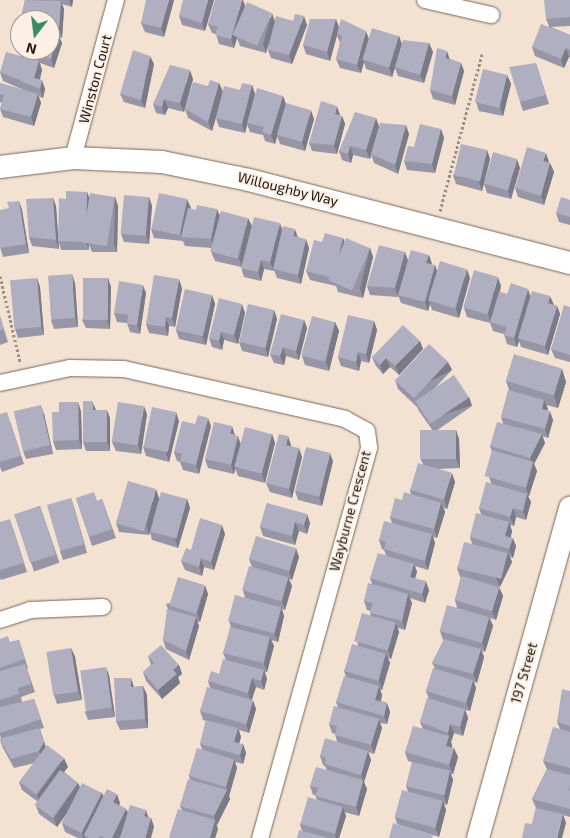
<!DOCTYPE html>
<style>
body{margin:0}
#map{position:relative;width:570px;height:838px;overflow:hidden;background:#f3e2d2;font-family:"Exo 2",sans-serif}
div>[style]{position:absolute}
.path>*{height:3px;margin-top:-1.5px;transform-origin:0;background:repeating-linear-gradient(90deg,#9a8e82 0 2.5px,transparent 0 5px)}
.roads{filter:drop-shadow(0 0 1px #756658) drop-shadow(0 0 1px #756658)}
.street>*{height:16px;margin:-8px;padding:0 8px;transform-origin:8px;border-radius:8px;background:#fff}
.secondary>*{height:22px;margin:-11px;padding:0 11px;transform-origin:11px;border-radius:11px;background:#fff}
.wall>*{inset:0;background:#9796a6;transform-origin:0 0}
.shaded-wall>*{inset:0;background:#7b7a87;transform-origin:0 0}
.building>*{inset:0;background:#b0aec1;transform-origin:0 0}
span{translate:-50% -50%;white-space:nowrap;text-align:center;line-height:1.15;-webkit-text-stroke:4px #fdefe3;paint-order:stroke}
.street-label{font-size:14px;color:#19140e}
.north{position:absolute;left:10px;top:10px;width:50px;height:50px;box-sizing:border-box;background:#fdefe3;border:1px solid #a2978e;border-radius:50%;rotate:195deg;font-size:14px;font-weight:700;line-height:20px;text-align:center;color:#19140e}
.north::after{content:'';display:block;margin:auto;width:18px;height:22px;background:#398d60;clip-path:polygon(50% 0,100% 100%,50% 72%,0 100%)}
</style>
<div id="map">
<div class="path">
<div style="left:440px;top:211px;width:163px;rotate:-75deg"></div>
<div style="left:0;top:276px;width:88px;rotate:76.9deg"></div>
</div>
<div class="roads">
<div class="street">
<div style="left:425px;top:0;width:68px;rotate:12.8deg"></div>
<div style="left:73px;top:158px;width:164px;rotate:-74.8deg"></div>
<div style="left:0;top:383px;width:72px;rotate:-12.1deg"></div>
<div style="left:70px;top:368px;width:54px;rotate:1.1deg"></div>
<div style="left:124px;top:369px;width:227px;rotate:12.7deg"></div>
<div style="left:345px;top:419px;width:25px;rotate:29deg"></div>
<div style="left:367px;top:431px;width:17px;rotate:83deg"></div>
<div style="left:369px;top:448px;width:405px;rotate:105.6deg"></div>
<div style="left:0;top:620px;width:32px;rotate:-18deg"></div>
<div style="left:30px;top:610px;width:73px;rotate:-2.4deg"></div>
</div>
<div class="secondary">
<div style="left:0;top:167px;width:74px;rotate:-7deg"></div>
<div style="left:73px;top:158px;width:89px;rotate:2.6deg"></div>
<div style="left:162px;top:162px;width:89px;rotate:11.7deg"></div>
<div style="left:249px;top:180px;width:332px;rotate:14.5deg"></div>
<div style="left:478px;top:838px;width:343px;rotate:-74.4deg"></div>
</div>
</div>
<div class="wall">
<div style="clip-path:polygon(25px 0,73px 0,72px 7px,62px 4px,64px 9px,62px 38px,59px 37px,62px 43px,54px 68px,40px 63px,42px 70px,40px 79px,45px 89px,43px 98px,38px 96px,41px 103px,34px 126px,3px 117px,0 109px,2px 103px,0 102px,0 83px,26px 91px,3px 81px,0 72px,22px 56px,19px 50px,50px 50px,50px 20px,24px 20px,22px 13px)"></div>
<div style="clip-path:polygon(174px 0,164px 37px,145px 32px,141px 23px)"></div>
<div style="clip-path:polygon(214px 0,205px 31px,182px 25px,179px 16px)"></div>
<div style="clip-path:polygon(570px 0,570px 26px,551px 27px,570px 35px,570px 57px,569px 57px,564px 68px,535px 56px,532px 47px,549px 26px,546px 19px)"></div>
<div style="clip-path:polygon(246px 7px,275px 20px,307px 25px,292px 64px,271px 58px,268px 50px,269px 43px,266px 53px,240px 46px,237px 38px,234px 48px,219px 44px,216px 34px,212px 33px,208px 24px)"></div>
<div style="clip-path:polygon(336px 19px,339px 27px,369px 39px,399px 36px,402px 44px,429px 43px,433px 52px,424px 83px,398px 76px,395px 68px,392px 77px,366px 69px,364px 62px,361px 73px,340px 68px,336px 59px,340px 43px,337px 35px,330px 61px,306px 54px,303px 45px)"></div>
<div style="clip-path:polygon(450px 59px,461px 63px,464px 71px,455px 105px,433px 99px,430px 90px)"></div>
<div style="clip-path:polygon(536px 63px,549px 104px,523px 111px,520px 102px)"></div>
<div style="clip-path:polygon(154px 64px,145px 108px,124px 102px,120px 94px)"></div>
<div style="clip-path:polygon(507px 75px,511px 84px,503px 116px,479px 111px,476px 102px)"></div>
<div style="clip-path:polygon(193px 79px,184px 112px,168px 108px,165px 115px,156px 113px,153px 104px)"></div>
<div style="clip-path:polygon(219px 83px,223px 92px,240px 90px,252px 85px,255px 94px,252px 105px,283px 96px,286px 104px,314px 119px,305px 151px,280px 144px,277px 136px,275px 144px,265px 141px,263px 135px,250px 132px,247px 124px,245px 133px,219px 127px,216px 118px,222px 96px,212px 131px,188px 118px,185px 109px,208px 86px)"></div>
<div style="clip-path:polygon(342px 116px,345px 124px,337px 154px,312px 151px,309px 143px)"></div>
<div style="clip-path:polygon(376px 118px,379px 126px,409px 134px,398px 174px,374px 163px,371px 154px,370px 159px,353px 155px,351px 163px,342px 160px,339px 151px)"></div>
<div style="clip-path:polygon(441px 129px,444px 138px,435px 173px,407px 170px,404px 161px,414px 147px)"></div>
<div style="clip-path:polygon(487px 150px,490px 159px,482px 191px,456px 184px,453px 175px)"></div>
<div style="clip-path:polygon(549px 162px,549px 163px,550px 163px,554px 172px,544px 205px,518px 197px,515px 188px)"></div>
<div style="clip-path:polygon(520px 168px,511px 199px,487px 193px,484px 184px)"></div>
<div style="clip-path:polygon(87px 192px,90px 199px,115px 197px,118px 206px,117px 252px,92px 252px,89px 245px,89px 250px,61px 250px,59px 242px,59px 249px,32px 246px,29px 237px,53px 198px,56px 206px,58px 236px,66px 199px)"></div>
<div style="clip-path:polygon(149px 197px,152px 206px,149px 244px,124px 242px,121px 234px)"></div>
<div style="clip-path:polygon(570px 200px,570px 225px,559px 222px,556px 213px)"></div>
<div style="clip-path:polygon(19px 201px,22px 210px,29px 253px,3px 257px,0 247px)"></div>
<div style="clip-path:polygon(191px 208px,190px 209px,251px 226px,283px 230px,298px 237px,309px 248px,301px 284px,277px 278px,274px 270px,274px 271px,264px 269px,261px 281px,244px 277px,241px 267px,215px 261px,211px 252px,212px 248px,185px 246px,183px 241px,154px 238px,151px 229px)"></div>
<div style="clip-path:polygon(343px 238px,345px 243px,370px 248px,373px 257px,363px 298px,338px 292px,336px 286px,310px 280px,306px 271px,322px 242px)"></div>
<div style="clip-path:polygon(405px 252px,408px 261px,429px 255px,432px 265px,435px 265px,437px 271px,470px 278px,459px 318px,432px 310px,430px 304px,428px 311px,401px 303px,398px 295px,398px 297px,370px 295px,367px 286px)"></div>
<div style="clip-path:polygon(37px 278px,40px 287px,44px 335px,18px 338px,15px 329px)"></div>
<div style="clip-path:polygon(108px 278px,111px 287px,110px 329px,86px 328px,82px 320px)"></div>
<div style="clip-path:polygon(75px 283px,78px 327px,54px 329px,51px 320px)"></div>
<div style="clip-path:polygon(501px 286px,500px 292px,507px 294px,530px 295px,557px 306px,560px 314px,548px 355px,521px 347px,519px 341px,517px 347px,507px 344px,504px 334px,493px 331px,490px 323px,467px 317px,464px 308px)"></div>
<div style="clip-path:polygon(182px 288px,175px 327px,169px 326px,168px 336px,149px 333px,146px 324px)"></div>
<div style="clip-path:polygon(146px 293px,140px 334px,130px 332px,127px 323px,117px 322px,114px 313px)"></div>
<div style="clip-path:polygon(212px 295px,215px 304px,206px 345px,179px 339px,176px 330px)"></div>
<div style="clip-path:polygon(570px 307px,570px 362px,555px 358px,551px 349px)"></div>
<div style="clip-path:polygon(274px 310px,277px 319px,268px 357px,242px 351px,239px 342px)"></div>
<div style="clip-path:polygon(245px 313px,238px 344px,224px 340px,222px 350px,212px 347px,209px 338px)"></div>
<div style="clip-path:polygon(0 316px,8px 342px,0 345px)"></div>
<div style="clip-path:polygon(304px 320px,307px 328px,299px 360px,286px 356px,284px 365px,274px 363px,270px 354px)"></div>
<div style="clip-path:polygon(374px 321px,377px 330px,369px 363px,361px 361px,359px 371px,341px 366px,338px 357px)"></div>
<div style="clip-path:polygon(335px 322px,339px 331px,329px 371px,305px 365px,302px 356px)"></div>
<div style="clip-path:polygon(420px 341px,423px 349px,399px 375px,390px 367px,383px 374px,376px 366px,372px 357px)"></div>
<div style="clip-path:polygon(562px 369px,566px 382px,558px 408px,546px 405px,548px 409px,547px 411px,553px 420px,548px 438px,542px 436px,545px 443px,534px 464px,537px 471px,529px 496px,528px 496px,531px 502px,526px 520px,516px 517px,514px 526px,510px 525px,512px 531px,511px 537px,516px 546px,513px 558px,510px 557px,512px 562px,499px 587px,503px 596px,496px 620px,490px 618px,493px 626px,485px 652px,482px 651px,484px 657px,477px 683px,474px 682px,476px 688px,470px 711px,465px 710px,468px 718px,463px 736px,454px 733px,451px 742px,452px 745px,452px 747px,458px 757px,453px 774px,451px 774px,453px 780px,447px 805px,444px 804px,446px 810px,439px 837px,397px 824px,395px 817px,408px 792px,406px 786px,412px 762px,408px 761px,405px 752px,423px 729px,420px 722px,429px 699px,426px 691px,435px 668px,432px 663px,444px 640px,443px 640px,440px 631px,457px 608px,455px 600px,461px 577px,460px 577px,457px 568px,472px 544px,470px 537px,481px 514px,479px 508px,491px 483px,489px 477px,492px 451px,490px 446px,503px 423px,501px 417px,509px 390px,506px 381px)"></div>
<div style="clip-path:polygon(452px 370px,434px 389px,469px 397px,472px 406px,436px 431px,456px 430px,459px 439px,460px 468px,438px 469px,455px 482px,447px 509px,443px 508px,445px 512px,437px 538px,433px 537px,435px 543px,428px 570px,415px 566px,417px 572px,415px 578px,429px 590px,425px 603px,410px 598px,412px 603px,405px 630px,398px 628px,399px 632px,391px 659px,388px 658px,390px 663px,382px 690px,380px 690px,382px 695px,381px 701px,387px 703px,390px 712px,387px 724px,380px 723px,382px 728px,374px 754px,368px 752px,371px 760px,364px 782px,367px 789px,359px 816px,344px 812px,346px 816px,339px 838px,297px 838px,302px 831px,300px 824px,317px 800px,315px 795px,313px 795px,310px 786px,327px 770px,325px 766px,323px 765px,320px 756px,337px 742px,335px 734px,332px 733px,329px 724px,338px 707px,336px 702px,346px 677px,344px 671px,358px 645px,357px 642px,371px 616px,370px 613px,371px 611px,367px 610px,364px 601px,372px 584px,370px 578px,386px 555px,384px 550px,382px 549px,379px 540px,392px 523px,390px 517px,402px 500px,411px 494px,410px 490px,423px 464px,421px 460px,433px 431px,419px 411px,417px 407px,398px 389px,395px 380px)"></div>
<div style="clip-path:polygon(96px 410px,110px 418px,110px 451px,86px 451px,83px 442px)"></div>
<div style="clip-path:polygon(81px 411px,82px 449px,56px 450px,53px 441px)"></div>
<div style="clip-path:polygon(0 414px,10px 421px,24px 464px,2px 472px,0 467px)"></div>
<div style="clip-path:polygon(44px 414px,53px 454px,26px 459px,23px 451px)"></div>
<div style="clip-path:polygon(147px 414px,141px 454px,116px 451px,112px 442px)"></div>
<div style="clip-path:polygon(179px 421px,169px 462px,146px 456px,143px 447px)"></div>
<div style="clip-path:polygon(195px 424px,211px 426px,199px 474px,183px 470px,180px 462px,177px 461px,174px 452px)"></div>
<div style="clip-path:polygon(272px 434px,275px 443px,265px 483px,238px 476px,235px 468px,234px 474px,208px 468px,205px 459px,235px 435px,241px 444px)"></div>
<div style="clip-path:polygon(291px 445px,291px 446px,302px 457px,292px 498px,270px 492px,266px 483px)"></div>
<div style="clip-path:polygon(333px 461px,322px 506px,298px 500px,295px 491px)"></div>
<div style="clip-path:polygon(71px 498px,87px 553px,63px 560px,60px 551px)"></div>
<div style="clip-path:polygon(76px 498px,98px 501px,102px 499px,116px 538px,92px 546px)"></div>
<div style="clip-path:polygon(159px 498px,187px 499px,190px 508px,178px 548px,152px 540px,150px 532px,149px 535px,119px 532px,116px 523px)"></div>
<div style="clip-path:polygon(267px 503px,310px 523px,307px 534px,299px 531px,295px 545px,263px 536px,260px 527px)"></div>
<div style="left:40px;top:506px;width:60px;height:27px;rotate:71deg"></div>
<div style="clip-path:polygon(0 522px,13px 528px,27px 572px,1px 580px,0 578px)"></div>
<div style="clip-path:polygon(225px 534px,214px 570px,204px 567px,202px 576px,185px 570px,181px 561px,191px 550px)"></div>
<div style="clip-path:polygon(299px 557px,292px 580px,289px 579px,292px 586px,285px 610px,282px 609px,284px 616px,278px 642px,271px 640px,274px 646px,267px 672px,265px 672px,267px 679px,264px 690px,256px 687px,252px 700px,256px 709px,249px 733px,239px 730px,241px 737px,239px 744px,243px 744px,246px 753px,243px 764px,235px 762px,237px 768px,229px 796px,230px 799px,217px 825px,216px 825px,218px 829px,215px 838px,170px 838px,182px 810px,180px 806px,190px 779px,189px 776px,202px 749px,200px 744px,206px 721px,203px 720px,200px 711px,210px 688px,208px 681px,219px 674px,226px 660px,223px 653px,231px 627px,229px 621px,245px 598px,243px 590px,252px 567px,249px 559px)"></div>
<div style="clip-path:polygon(208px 594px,200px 622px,197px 621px,199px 626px,189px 660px,166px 649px,163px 640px,168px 609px,166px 604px)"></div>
<div style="clip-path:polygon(0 639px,11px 642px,19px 640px,28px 668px,27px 669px,35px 692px,21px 697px,22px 702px,34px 699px,44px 728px,40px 729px,46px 747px,68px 767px,64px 772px,78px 783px,80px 787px,102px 793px,104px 796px,120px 803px,119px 805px,126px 809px,128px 812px,151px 818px,154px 827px,119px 838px,78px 838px,65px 832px,62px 823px,67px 813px,57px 827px,39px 814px,36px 806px,38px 802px,22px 790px,19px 782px,34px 763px,14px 768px,3px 748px,0 740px,1px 739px,0 735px)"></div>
<div style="clip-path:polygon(71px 648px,75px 657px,82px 700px,57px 704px,54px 695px)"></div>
<div style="clip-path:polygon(148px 656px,179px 665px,182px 674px,178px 677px,180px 683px,162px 699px,146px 681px,143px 672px,151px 665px)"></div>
<div style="clip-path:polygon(109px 675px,115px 717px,88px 720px,85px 712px)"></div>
<div style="clip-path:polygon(143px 686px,147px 695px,148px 728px,120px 730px,116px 721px,134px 687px)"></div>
<div style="clip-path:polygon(570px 691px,570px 817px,563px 815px,566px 823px,532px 824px,536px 808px,532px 799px,547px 769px,543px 761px,560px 729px,557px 722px)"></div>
</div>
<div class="shaded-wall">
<div style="clip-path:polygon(69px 0,73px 0,72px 7px)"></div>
<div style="clip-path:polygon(169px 0,174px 0,164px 37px,161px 28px)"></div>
<div style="clip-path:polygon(208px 0,214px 0,205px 31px,202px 23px)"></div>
<div style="clip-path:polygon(242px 0,243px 0,246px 8px,234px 48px,231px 39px)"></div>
<div style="clip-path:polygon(61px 1px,64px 9px,62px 38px,59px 29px)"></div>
<div style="clip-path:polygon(272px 13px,275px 22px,266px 53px,263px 44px)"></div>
<div style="clip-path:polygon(304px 16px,307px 25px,292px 64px,289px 55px)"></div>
<div style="clip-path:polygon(336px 19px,339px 28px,330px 61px,327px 52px)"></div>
<div style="clip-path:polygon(366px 31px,369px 39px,363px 60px,364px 62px,361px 73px,357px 65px)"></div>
<div style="clip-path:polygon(58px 34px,62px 43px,54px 68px,51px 59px)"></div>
<div style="clip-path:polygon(399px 36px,402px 45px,392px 77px,389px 68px)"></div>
<div style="clip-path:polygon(429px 43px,433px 52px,424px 83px,420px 75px)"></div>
<div style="clip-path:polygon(566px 48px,569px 57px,564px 68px,561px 59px)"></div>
<div style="clip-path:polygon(447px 51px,450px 60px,445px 58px)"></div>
<div style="clip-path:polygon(150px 56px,154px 64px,145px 108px,141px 100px)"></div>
<div style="clip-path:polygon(39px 61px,42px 70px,38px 87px,34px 78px)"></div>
<div style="clip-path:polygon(461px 63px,464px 71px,455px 105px,452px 96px)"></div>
<div style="clip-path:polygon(190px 70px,193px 79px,184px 112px,180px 103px)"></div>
<div style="clip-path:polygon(507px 75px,511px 84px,503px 116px,500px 107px)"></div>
<div style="clip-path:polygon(42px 80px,45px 89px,43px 98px,40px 89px)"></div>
<div style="clip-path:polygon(219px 83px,223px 92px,212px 131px,208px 122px)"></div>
<div style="clip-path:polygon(252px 85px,255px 94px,245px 133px,242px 124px)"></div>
<div style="clip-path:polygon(38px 94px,41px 103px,34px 126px,31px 117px)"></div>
<div style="clip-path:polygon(283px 96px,286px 105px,275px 144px,271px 135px)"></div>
<div style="clip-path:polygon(164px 99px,168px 108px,165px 115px,162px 107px)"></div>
<div style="clip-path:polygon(337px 106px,340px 115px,338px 122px,335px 114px)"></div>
<div style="clip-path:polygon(311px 110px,314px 119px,305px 151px,302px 142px)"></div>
<div style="clip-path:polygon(342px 116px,345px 124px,337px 154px,334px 145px)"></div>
<div style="clip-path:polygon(376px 118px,379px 127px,370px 159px,366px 150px)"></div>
<div style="clip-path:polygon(406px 125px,409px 134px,398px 174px,395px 165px)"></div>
<div style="clip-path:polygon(441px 129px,444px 138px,435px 173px,432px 164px)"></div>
<div style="clip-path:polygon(350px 146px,353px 155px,351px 163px,348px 154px)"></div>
<div style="clip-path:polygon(487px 150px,490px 159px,482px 191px,479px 182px)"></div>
<div style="clip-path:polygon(546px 153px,549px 162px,547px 170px,543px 161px)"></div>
<div style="clip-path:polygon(517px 159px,520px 168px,511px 199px,508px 191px)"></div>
<div style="clip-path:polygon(550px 163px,554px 172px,544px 205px,541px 196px)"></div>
<div style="clip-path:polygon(87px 192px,90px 200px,88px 243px,89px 250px,86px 242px)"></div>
<div style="clip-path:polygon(115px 197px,118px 206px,117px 252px,114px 244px)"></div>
<div style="clip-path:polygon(149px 197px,152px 206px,149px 244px,146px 235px)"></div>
<div style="clip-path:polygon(53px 198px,56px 206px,59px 249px,56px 240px)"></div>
<div style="clip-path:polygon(187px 199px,191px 208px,184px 237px,182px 237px,180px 232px)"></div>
<div style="clip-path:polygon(19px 201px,22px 210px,29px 253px,26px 244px)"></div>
<div style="clip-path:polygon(217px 209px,221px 218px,214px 248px,211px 239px)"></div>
<div style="clip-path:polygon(248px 218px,252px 226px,242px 267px,239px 258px)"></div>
<div style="clip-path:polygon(280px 223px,283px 232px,274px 271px,270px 262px)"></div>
<div style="clip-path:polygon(295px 229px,298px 238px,293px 236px)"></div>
<div style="clip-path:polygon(343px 238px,346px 246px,335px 283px,336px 287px,333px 278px)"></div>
<div style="clip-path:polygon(306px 239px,309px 248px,301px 284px,298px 275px)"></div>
<div style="clip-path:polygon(370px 248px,373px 257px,363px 298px,360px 289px)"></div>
<div style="clip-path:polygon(405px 252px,408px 261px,398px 297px,395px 288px)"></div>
<div style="clip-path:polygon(429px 255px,432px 264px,429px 272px,426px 263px)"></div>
<div style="clip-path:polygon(261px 260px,264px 269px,261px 281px,258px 272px)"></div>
<div style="clip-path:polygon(435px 265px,438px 274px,429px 301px,430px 304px,428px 311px,425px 302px)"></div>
<div style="clip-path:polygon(467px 269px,470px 278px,459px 318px,456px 309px)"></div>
<div style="clip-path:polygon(72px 274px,75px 283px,78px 327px,75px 318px)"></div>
<div style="clip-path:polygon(498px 277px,501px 286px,491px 323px,488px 314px)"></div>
<div style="clip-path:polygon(37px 278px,40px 287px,44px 335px,41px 327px)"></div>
<div style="clip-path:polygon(108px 278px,111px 287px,110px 329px,107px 320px)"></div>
<div style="clip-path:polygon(179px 279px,182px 288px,175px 327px,172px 318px)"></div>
<div style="clip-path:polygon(143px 285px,146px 293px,140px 334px,137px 325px)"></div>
<div style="clip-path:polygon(528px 289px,531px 298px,518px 338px,519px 341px,517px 347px,514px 338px)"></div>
<div style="clip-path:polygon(212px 295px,215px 304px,206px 345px,202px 336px)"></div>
<div style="clip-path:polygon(550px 296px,554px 305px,548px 303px)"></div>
<div style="clip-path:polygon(242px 304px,245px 313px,238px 344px,234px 335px)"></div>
<div style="clip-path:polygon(557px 306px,560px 314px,548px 355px,545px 346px)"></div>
<div style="clip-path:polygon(274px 310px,277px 319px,268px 357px,265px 348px)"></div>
<div style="clip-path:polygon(166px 317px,169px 326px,168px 336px,165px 327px)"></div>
<div style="clip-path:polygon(304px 320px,307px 328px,299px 360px,296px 351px)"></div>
<div style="clip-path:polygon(374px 321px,377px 330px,369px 363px,366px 354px)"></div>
<div style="clip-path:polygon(335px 322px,339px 331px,329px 371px,326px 362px)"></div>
<div style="clip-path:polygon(221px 332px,224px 340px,222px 350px,219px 341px)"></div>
<div style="clip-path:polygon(420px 341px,423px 349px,399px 375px,395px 366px)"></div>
<div style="clip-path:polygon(283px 347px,286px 356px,284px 365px,280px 356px)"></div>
<div style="clip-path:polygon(358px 352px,361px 361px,359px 371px,356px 362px)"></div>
<div style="clip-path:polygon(386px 358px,390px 367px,383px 374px,380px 365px)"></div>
<div style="left:448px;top:362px;width:9px;height:50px;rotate:63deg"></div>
<div style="clip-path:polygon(562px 369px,566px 382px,558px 408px,554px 396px)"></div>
<div style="left:469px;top:397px;width:9px;height:47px;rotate:72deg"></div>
<div style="clip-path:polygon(544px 400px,548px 409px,545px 418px,542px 409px)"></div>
<div style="clip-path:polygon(92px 401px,96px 410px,93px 410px)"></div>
<div style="clip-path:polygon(78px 402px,81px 411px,82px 449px,79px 440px)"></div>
<div style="clip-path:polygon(41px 405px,44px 414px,53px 454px,50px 445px)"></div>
<div style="clip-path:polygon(144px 406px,147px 414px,141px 454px,138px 445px)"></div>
<div style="clip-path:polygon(107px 410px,110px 418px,110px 451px,107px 442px)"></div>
<div style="clip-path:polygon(550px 411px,553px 420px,548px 438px,545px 429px)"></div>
<div style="clip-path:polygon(176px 412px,179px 421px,169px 462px,166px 453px)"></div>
<div style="clip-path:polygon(208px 418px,211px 426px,199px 474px,196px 465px)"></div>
<div style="clip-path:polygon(232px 426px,235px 435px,230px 434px)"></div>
<div style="clip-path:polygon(456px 430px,459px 439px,460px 468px,456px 459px)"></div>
<div style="clip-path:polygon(272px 434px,275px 443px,265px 483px,262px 474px)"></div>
<div style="clip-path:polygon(542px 434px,545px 443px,534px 464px,537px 471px,529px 496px,526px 488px,532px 466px,530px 458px)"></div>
<div style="clip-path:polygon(238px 436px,241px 445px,234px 474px,231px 465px)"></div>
<div style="clip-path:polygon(288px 436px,291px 445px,289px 454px,286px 445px)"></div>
<div style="clip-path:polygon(299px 448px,302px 457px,292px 498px,289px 489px)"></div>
<div style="clip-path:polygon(330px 453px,333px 461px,322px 506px,319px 497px)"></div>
<div style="clip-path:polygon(452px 473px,455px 482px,447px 509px,444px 500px)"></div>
<div style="clip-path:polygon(156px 489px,159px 498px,149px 535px,146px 526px)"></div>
<div style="clip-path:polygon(527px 494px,531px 502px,526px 520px,523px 511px)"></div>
<div style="clip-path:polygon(71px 498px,74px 507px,87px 553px,84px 544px)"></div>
<div style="clip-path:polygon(187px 499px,190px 508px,178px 548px,175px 539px)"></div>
<div style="clip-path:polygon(441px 503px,445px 512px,437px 538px,434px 529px)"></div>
<div style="clip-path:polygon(513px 508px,516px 517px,514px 526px,510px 517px)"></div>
<div style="clip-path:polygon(307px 514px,310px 523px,307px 534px,304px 525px)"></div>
<div style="clip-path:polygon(295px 522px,299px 531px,295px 545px,292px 536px)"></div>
<div style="clip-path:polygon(509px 522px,512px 531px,509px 544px,505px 536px)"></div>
<div style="clip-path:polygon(222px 525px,225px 534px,214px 570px,211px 562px)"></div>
<div style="clip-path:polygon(432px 534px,435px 543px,428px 570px,425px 561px)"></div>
<div style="clip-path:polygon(513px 538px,516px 546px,513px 558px,509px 549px)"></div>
<div style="clip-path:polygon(296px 548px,299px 557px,292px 580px,289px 571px)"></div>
<div style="clip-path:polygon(508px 553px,512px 562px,500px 587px,496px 578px)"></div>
<div style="clip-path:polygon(201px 558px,204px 567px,202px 576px,199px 567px)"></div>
<div style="clip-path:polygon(414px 564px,417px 572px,413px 585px,410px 577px)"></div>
<div style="clip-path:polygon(288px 577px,292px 586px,285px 610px,282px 601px)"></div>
<div style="clip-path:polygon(426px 581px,429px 590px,425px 603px,422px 594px)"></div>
<div style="clip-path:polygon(205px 585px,208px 594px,200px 622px,197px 613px)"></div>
<div style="clip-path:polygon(499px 587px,503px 596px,496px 620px,492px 611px)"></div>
<div style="clip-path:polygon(408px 594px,412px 603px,405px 630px,402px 621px)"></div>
<div style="clip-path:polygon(281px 607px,284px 616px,278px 642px,274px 633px)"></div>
<div style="clip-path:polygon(196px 617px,199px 626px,189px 660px,186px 651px)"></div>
<div style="clip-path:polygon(489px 617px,493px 626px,485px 652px,482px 643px)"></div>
<div style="clip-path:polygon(396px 623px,399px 632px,391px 659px,388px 650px)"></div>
<div style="clip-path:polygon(270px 637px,274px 646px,267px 672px,264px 664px)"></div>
<div style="clip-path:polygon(71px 648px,75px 657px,82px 700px,78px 691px)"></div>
<div style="clip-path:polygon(481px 649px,484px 657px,477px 683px,473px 674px)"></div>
<div style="clip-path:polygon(386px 654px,390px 663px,382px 690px,379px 681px)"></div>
<div style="clip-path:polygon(179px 665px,182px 674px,178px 677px,180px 683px,162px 699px,158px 690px,173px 670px)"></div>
<div style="clip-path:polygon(106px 667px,109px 675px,115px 717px,112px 708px)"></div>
<div style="clip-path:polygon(264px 670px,267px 679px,264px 690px,261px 681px)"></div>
<div style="clip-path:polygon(131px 678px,134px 687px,131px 687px)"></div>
<div style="clip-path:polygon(252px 678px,256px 687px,251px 701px,248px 693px)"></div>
<div style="clip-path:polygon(473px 680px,476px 688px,470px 711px,466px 703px)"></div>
<div style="clip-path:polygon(143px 686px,147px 695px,148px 728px,145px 719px)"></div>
<div style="clip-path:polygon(379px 686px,382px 695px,379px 709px,375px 700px)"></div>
<div style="clip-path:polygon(253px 700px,256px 709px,249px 733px,246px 724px)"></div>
<div style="clip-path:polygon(387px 703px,390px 712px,387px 724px,384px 716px)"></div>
<div style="clip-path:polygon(465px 709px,468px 718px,463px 736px,460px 727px)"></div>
<div style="clip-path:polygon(379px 719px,382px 728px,374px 754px,371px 745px)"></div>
<div style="clip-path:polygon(450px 724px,454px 733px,451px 742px,448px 733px)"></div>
<div style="clip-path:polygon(39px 728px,47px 751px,43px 760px,39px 751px)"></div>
<div style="clip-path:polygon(238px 728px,241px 737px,237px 751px,234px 742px)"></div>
<div style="clip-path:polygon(449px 736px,452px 745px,449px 755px,446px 746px)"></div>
<div style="clip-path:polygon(243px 744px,246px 753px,243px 764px,240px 755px)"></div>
<div style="clip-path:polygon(454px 748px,458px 757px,453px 774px,449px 765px)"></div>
<div style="clip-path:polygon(368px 751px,371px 760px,364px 782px,367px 789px,359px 816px,356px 807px,363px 782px,361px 775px)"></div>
<div style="clip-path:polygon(64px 758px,68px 767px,40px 803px,37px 795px)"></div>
<div style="clip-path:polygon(234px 759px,237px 768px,229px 796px,226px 787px)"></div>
<div style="clip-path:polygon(450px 771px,453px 780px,447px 805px,444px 796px)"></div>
<div style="clip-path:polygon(78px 783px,82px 792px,57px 827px,54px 818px)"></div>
<div style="clip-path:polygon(227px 790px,230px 799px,217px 825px,214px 816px)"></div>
<div style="clip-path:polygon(102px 793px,105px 802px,84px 835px,85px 838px,83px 838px,82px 833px)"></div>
<div style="clip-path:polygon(117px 794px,120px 803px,116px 811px,113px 802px)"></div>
<div style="clip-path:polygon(443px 801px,446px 810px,439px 837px,435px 828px)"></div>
<div style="clip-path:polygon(343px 807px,346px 816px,339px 838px,336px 838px,335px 834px)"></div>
<div style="clip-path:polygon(126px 809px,130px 818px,119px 838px,112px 838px)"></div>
<div style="clip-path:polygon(146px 810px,149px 819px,144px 816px)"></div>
<div style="clip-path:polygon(563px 814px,566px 823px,562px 838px,557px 838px)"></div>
<div style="clip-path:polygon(151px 818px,154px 827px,151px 838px,145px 838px)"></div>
<div style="clip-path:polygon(215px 820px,218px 829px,215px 838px,210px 838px)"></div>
</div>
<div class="building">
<div style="clip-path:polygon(25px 0,61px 1px,59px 29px,50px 27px,50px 20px,43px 20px,43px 18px,22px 13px)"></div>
<div style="clip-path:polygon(146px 0,169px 0,161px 28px,141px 23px)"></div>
<div style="clip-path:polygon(183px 0,208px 0,202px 23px,179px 16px)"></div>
<div style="clip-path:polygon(215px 0,242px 0,231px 39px,215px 35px,218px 27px,208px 24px)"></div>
<div style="clip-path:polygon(544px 0,570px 0,570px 17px,546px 19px)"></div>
<div style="left:247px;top:2px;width:27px;height:36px;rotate:24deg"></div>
<div style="clip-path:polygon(295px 14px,304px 16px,289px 55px,268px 50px,276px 16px,293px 21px)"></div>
<div style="clip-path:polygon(310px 19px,336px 19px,327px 52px,303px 45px)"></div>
<div style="clip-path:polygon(341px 19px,366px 31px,357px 65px,336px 59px,342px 36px,337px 34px)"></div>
<div style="clip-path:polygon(541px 24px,570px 35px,570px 50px,566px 48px,561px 59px,532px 47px)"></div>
<div style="left:372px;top:28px;width:28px;height:33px;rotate:17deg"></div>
<div style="clip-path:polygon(50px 32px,58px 34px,51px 59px,21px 50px,50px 50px)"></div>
<div style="clip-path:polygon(403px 40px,429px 43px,420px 75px,395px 67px)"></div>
<div style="clip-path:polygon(437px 48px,447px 51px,445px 58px,461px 63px,452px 96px,430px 90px)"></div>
<div style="clip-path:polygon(133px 50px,150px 56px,141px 100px,120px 94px)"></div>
<div style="clip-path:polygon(6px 52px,39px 61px,34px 78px,42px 80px,40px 89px,0 72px)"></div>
<div style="clip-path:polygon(536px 63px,546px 95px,520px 102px,509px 67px)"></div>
<div style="clip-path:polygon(170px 65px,190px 70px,180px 103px,164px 99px,162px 107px,153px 104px)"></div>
<div style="left:483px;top:69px;width:25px;height:34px;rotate:14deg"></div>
<div style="clip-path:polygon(210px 80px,219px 83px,208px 122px,185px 109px,193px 82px,208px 86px)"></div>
<div style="clip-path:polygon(0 83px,38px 94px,31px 117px,0 109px,4px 95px,0 94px)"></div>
<div style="clip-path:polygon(242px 83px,252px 85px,242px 124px,216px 118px,224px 86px,240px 90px)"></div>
<div style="clip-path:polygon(257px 88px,283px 96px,271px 135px,262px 132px,264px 127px,247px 123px)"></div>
<div style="clip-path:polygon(321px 101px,337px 106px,335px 114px,342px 116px,334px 145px,309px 143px)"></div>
<div style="left:286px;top:103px;width:26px;height:33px;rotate:16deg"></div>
<div style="clip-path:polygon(355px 112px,376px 118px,366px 150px,350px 146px,348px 154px,339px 151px)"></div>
<div style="clip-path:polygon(380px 123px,406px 125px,395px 165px,371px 154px)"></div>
<div style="clip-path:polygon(420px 124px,441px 129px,432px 164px,404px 161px,408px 146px,414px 147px)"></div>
<div style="left:461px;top:144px;width:27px;height:32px;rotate:13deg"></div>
<div style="clip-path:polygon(527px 147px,546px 153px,543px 161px,550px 163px,541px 196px,515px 188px)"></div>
<div style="left:493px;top:152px;width:25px;height:33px;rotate:16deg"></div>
<div style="clip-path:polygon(66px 191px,87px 192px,86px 242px,58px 241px,59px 198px,66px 199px)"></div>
<div style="left:90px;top:193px;width:25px;height:50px;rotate:9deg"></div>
<div style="left:159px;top:193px;width:29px;height:37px;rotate:12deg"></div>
<div style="left:124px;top:195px;width:25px;height:39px;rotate:5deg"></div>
<div style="clip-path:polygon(561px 197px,570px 200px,570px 217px,556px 213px)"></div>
<div style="clip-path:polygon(53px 198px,56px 240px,29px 237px,26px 199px)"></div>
<div style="clip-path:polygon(19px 201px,26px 244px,0 248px,0 210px,9px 208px,7px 202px)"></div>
<div style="clip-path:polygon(197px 205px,217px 209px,211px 239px,181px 237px,188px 208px,196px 210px)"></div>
<div style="left:221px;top:211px;width:28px;height:42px;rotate:15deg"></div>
<div style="clip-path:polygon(254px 217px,280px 223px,270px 262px,261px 260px,258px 272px,241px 268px)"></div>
<div style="clip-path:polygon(283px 226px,295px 229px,293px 236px,306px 239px,298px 275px,273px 269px)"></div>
<div style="clip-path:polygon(325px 233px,343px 238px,333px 278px,306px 271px,314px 240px,322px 242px)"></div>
<div style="left:346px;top:238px;width:26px;height:46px;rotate:23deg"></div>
<div style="clip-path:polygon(379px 245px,405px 252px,395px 288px,367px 286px)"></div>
<div style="clip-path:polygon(411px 250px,429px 255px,426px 263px,435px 265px,425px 302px,398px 295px)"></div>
<div style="left:440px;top:261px;width:28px;height:41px;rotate:17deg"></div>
<div style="left:474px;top:270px;width:25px;height:39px;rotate:16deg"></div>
<div style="left:72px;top:274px;width:44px;height:24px;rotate:86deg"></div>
<div style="clip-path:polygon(154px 275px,179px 279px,172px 318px,166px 317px,165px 327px,146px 324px)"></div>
<div style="left:37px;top:278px;width:49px;height:27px;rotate:85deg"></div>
<div style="left:83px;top:278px;width:25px;height:42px"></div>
<div style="clip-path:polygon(119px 281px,143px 285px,137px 325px,127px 324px,128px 315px,114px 313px)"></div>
<div style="clip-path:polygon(511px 283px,528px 289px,514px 338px,504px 335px,507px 327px,490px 322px,499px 292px,507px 294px)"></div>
<div style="left:185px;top:289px;width:28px;height:42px;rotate:13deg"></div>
<div style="clip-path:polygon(532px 291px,550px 296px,548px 303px,557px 306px,545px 346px,518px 338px)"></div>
<div style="clip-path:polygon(219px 298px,242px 304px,234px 335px,221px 332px,219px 341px,209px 338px)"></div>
<div style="left:248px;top:304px;width:27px;height:39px;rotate:13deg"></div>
<div style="clip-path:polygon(564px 305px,570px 307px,570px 355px,551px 349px)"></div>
<div style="clip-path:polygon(281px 314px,304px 320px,296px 351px,283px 347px,280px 356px,270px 354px)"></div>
<div style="clip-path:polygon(348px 315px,374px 321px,366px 354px,358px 352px,356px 362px,338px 357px)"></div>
<div style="left:312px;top:316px;width:24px;height:41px;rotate:15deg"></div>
<div style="clip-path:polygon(0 318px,4px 329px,0 330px)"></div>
<div style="clip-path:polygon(403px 325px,420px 341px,395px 366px,386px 358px,380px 365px,372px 357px)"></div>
<div style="left:429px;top:344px;width:26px;height:50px;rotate:43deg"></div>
<div style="left:514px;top:354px;width:50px;height:28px;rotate:17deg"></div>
<div style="left:454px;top:375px;width:27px;height:47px;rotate:56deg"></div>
<div style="clip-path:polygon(508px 390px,544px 400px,542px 409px,550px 411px,545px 429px,501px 417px)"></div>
<div style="clip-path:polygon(83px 401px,92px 401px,93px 410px,107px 410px,107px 442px,83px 442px)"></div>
<div style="clip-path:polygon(59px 402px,78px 402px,79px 440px,53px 441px,52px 412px,59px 412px)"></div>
<div style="left:118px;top:402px;width:26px;height:40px;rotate:9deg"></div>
<div style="left:41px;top:405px;width:41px;height:28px;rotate:77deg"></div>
<div style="left:152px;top:407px;width:25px;height:41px;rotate:12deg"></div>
<div style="clip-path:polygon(7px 412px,21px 456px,0 462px,0 414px)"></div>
<div style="clip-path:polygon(198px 415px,208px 418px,196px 465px,180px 461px,182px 454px,174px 452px,182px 421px,195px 424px)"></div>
<div style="clip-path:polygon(214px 422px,232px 426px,230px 434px,238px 436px,231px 465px,205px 459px)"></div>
<div style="clip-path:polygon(497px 422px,542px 434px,530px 458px,490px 446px)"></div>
<div style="left:245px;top:427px;width:28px;height:41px;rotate:15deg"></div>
<div style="left:456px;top:430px;width:29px;height:36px;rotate:90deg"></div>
<div style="clip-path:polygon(279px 434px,288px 436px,286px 445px,299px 448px,289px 489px,266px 483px)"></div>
<div style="left:306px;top:447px;width:25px;height:45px;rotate:14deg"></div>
<div style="left:492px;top:450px;width:43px;height:27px;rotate:16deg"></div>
<div style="left:418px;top:463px;width:35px;height:28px;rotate:16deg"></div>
<div style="left:128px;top:481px;width:29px;height:44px;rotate:16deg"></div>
<div style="clip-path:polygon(486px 482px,527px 494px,523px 511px,513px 508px,510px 517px,479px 508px)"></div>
<div style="clip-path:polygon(94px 492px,97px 501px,102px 499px,112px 529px,89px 537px,76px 498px)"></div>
<div style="left:161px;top:492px;width:27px;height:41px;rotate:15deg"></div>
<div style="clip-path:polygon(404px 492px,441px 503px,434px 529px,390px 517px,395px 498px,402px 500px)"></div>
<div style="left:71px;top:498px;width:48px;height:25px;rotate:74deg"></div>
<div style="clip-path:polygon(267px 503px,307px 514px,304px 525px,295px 522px,292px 536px,260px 527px)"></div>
<div style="left:40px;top:506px;width:51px;height:27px;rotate:72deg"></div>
<div style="clip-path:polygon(476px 513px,509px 522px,505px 536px,513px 538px,509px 549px,470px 537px)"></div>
<div style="clip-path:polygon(200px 518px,222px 525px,211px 562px,201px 558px,199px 567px,181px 561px,186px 548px,191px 550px)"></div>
<div style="clip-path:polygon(10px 519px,24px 563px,0 570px,0 522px)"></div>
<div style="clip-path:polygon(384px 521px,432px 534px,425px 561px,384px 549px,386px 542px,379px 540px)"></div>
<div style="left:256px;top:536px;width:42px;height:24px;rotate:17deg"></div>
<div style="left:464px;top:542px;width:45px;height:27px;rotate:14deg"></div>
<div style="clip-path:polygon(378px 553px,414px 564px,410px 577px,426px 581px,422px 594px,370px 578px)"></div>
<div style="left:249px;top:566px;width:41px;height:25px;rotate:16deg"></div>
<div style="left:462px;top:576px;width:39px;height:25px;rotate:17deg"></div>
<div style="left:178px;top:577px;width:28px;height:30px;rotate:17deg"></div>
<div style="clip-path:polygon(368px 583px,408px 594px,402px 621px,370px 613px,373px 603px,364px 601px)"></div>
<div style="left:235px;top:595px;width:48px;height:27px;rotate:15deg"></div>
<div style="left:447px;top:605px;width:44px;height:27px;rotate:16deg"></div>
<div style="clip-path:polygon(167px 609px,196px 617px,186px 651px,163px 640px)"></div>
<div style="left:362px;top:613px;width:35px;height:29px;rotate:16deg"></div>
<div style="left:230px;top:627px;width:41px;height:27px;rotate:14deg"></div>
<div style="clip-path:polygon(8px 636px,10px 642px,19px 640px,25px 659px,0 668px,0 639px)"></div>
<div style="clip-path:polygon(444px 639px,481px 649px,473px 674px,432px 663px)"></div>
<div style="left:352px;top:644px;width:35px;height:28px;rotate:16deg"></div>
<div style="clip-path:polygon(161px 645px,179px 665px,173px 670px,177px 674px,158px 690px,143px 672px,154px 663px,148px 656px)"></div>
<div style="left:71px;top:648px;width:44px;height:25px;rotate:81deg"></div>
<div style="clip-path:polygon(223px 659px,264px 670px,261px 681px,252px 678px,248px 693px,208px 681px,211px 671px,219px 674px)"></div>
<div style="clip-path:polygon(25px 664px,31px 684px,18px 688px,19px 694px,0 700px,0 671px)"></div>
<div style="left:106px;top:667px;width:41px;height:26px;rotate:82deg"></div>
<div style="left:433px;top:668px;width:42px;height:24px;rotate:17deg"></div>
<div style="clip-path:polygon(344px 676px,379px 686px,375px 700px,387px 703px,384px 716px,336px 702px)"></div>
<div style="clip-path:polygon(114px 678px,131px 678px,131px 687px,143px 686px,145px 719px,116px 721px)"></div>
<div style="left:207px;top:687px;width:48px;height:25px;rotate:16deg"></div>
<div style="clip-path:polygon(562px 689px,570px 691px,570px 726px,557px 722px)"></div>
<div style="clip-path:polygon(427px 698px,465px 709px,460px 727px,450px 724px,448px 733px,420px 722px)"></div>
<div style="clip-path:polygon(34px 699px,41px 719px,0 733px,0 707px)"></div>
<div style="clip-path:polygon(334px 706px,379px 719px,371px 745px,335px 735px,337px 726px,329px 724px)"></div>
<div style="clip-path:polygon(206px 720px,238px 728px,234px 742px,243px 744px,240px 755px,200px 744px)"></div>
<div style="clip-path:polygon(413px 726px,449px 736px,446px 746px,454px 748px,449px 765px,405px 752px)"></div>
<div style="clip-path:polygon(553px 727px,570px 732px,570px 768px,543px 761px)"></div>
<div style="clip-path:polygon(39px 728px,44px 742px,39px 751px,11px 759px,0 739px)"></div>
<div style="clip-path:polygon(325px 738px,368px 751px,361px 775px,325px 764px,326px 758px,320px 756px)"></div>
<div style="left:47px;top:745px;width:21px;height:46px;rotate:37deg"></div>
<div style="left:197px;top:748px;width:39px;height:29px;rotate:17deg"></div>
<div style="left:412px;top:762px;width:39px;height:25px;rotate:13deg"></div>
<div style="clip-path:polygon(316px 767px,363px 780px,356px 807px,315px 796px,318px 788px,310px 786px)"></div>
<div style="clip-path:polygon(547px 769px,570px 775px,570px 785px,569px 790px,570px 791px,570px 809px,532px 799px)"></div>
<div style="left:60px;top:770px;width:22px;height:43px;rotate:36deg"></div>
<div style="clip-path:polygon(188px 779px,227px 790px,214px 816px,180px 806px)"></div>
<div style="left:82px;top:783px;width:22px;height:45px;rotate:27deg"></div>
<div style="clip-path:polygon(107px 789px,117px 794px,113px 802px,126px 809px,112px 838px,105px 838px,100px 836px,99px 838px,89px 838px,84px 835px)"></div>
<div style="left:402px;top:790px;width:42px;height:28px;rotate:15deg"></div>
<div style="left:308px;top:797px;width:36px;height:28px;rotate:16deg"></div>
<div style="clip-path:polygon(130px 805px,146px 810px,144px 816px,151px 818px,145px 838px,120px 838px)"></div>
<div style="clip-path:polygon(536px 808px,563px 814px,557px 838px,522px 838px,525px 823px,532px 824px)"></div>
<div style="clip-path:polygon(178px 809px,215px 820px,210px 838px,172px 838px,169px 837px)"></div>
<div style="clip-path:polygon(393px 823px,433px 835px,432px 838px,389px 838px)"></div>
<div style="clip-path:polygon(299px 830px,329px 838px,297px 838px)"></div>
</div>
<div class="street-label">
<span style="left:95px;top:79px;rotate:-75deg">Winston Court</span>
<span style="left:288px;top:189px;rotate:14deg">Willoughby Way</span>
<span style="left:350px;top:511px;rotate:-75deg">Wayburne Crescent</span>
<span style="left:524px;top:673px;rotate:-74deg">197 Street</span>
</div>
<div class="north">N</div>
</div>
